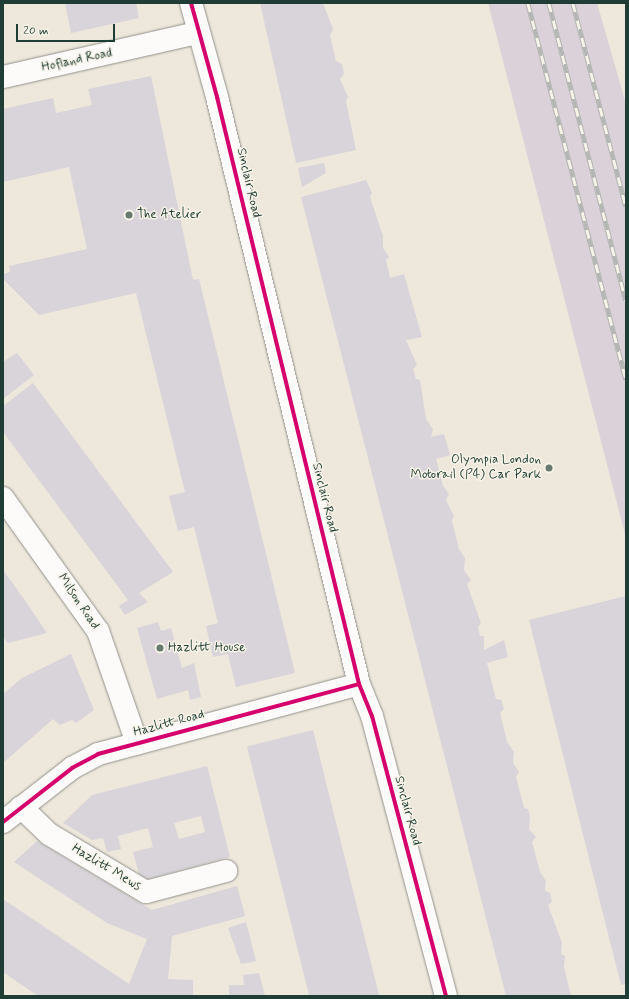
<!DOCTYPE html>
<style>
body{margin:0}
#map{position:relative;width:629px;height:999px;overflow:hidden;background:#eee7dc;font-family:Mynerve,sans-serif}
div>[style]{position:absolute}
.industrial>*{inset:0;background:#dbd1d8}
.building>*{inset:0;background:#d8d4d9;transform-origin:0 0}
.roads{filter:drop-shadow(0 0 1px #92938c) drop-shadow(0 0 1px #92938c)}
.minor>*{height:22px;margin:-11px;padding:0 11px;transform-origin:11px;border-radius:11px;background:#fcfbfa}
.rail>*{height:4.5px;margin-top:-2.25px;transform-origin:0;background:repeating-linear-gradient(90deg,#f7f3e8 0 9px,#b3b6b3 0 18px);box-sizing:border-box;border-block:1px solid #b3b6b3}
.cycleway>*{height:4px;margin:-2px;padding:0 2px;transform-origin:2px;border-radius:2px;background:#d6006c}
.dots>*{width:11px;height:11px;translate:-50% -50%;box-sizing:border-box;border:2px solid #f7f3e8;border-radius:50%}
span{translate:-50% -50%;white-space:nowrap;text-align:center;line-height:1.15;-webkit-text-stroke:3px #f7f3e8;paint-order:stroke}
.street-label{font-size:13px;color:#1f3d34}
.poi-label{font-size:13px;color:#1f3d34}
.left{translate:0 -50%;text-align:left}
.right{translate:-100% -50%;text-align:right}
.frame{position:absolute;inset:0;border:4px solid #1f3d34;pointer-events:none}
.scale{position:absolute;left:16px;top:24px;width:99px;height:18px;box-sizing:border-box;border:2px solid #1f3d34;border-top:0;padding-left:5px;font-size:12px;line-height:14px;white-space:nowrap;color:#1f3d34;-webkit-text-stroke:3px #f7f3e8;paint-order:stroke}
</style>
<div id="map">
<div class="industrial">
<div style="clip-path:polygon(488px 3px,597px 3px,626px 104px,626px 538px)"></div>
</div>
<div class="building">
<div style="clip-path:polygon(65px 3px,136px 3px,139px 18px,71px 33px)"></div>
<div style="clip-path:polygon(260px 3px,323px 3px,333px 29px,330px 35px,336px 61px,342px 64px,344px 74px,340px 79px,348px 97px,346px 101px,356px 150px,296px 163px)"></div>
<div style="clip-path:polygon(151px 76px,193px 280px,199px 279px,295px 673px,236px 687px,228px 654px,213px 657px,206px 626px,218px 623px,194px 527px,178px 531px,169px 496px,185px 492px,136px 293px,39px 315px,3px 279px,3px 274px,10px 272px,9px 266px,87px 249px,69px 167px,3px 182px,3px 109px,53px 98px,56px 113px,92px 105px,88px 89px)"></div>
<div style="clip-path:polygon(324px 163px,326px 173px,302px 187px,298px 168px)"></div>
<div style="clip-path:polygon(366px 180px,372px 193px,370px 197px,383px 236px,383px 248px,389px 257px,386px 260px,390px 278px,404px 274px,422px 337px,406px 340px,417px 365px,413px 369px,416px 379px,420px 380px,426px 419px,433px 429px,431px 437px,444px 434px,450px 455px,436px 459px,443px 486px,449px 494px,446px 500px,454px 516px,452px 521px,459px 549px,465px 558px,464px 570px,471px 580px,467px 584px,481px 623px,478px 627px,480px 636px,484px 636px,484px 650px,504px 640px,508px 657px,487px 663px,496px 699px,501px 700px,504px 709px,500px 713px,507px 742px,514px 752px,513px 763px,519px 772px,516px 777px,524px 808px,528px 809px,530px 817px,529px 829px,536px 837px,532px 842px,540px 872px,546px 881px,545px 891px,550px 893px,552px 902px,548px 905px,562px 943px,561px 954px,565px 956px,564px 967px,571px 996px,506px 996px,301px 197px)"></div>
<div style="clip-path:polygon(17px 353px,34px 375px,3px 399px,3px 362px)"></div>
<div style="clip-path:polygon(33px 383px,173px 572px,139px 593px,148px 602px,125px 615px,119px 606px,128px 600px,3px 432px,3px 406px)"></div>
<div style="clip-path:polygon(3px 570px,24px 599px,47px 633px,8px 643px,3px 637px)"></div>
<div style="clip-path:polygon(626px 596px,626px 984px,621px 985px,529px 620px)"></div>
<div style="clip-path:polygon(158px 622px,161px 631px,171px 628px,182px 668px,194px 663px,201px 697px,190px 700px,188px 690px,157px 699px,137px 628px)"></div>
<div style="clip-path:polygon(71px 654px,94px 710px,76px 723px,72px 720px,60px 725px,53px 719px,3px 763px,3px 694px,22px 678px)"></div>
<div style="left:313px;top:730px;width:275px;height:68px;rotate:76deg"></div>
<div style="clip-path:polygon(evenodd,207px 766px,230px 857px,141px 881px,133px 852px,153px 847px,148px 828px,118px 836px,121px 849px,107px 852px,103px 838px,92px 840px,63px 823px,92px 795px,207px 766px,201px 816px,205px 832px,179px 839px,174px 823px,201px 816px)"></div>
<div style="clip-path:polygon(37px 841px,152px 910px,237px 886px,245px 916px,172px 936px,168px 979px,193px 980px,193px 996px,38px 996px,3px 972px,3px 899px,129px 984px,147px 939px,107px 923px,14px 862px)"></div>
<div style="clip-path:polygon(246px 922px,256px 961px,241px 964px,228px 928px)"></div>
<div style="clip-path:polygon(259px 973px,265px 996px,229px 996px,229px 985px,244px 985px,243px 975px)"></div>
</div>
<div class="roads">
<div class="minor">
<div style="left:191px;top:3px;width:98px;rotate:74.5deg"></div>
<div style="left:217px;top:97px;width:604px;rotate:76.4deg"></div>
<div style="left:359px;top:684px;width:35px;rotate:68deg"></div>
<div style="left:372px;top:716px;width:290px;rotate:75.2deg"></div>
<div style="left:3px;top:77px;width:199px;rotate:-12.8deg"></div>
<div style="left:3px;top:498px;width:163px;rotate:54.5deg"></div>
<div style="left:98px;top:631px;width:119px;rotate:70.8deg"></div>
<div style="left:21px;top:807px;width:39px;rotate:44deg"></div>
<div style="left:49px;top:834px;width:113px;rotate:30.9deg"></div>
<div style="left:146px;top:892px;width:83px;rotate:-14.7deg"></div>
<div style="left:3px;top:822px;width:88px;rotate:-38deg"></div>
<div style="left:72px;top:768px;width:30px;rotate:-28deg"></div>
<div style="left:98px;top:754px;width:270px;rotate:-15deg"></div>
</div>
</div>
<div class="rail">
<div style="left:528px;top:3px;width:389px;rotate:75.4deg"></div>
<div style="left:549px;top:3px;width:307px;rotate:75.5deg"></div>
<div style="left:573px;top:3px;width:210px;rotate:75.4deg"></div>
</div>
<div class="cycleway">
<div style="left:191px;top:3px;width:98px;rotate:74.5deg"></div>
<div style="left:217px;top:97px;width:604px;rotate:76.4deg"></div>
<div style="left:359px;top:684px;width:35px;rotate:68deg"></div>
<div style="left:372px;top:716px;width:290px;rotate:75.2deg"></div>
<div style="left:3px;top:822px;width:88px;rotate:-38deg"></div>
<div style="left:72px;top:768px;width:30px;rotate:-28deg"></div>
<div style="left:98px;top:754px;width:270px;rotate:-15deg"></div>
</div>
<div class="dots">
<div style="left:129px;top:215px;background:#67786f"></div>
<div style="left:549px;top:468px;background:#67786f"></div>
<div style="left:160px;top:648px;background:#67786f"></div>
</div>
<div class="street-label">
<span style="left:77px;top:61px;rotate:-12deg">Hofland Road</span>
<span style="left:248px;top:183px;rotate:77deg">Sinclair Road</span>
<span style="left:324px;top:498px;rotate:76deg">Sinclair Road</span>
<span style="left:78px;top:602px;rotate:56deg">Milson Road</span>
<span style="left:169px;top:724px;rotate:-15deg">Hazlitt Road</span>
<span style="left:407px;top:811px;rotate:75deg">Sinclair Road</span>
<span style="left:106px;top:868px;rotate:31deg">Hazlitt Mews</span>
</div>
<div class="poi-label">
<span class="left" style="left:137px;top:215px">The Atelier</span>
<span class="right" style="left:541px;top:468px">Olympia London<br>Motorail (P4) Car Park</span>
<span class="left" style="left:168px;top:648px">Hazlitt House</span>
</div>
<div class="frame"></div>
<div class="scale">20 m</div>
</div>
